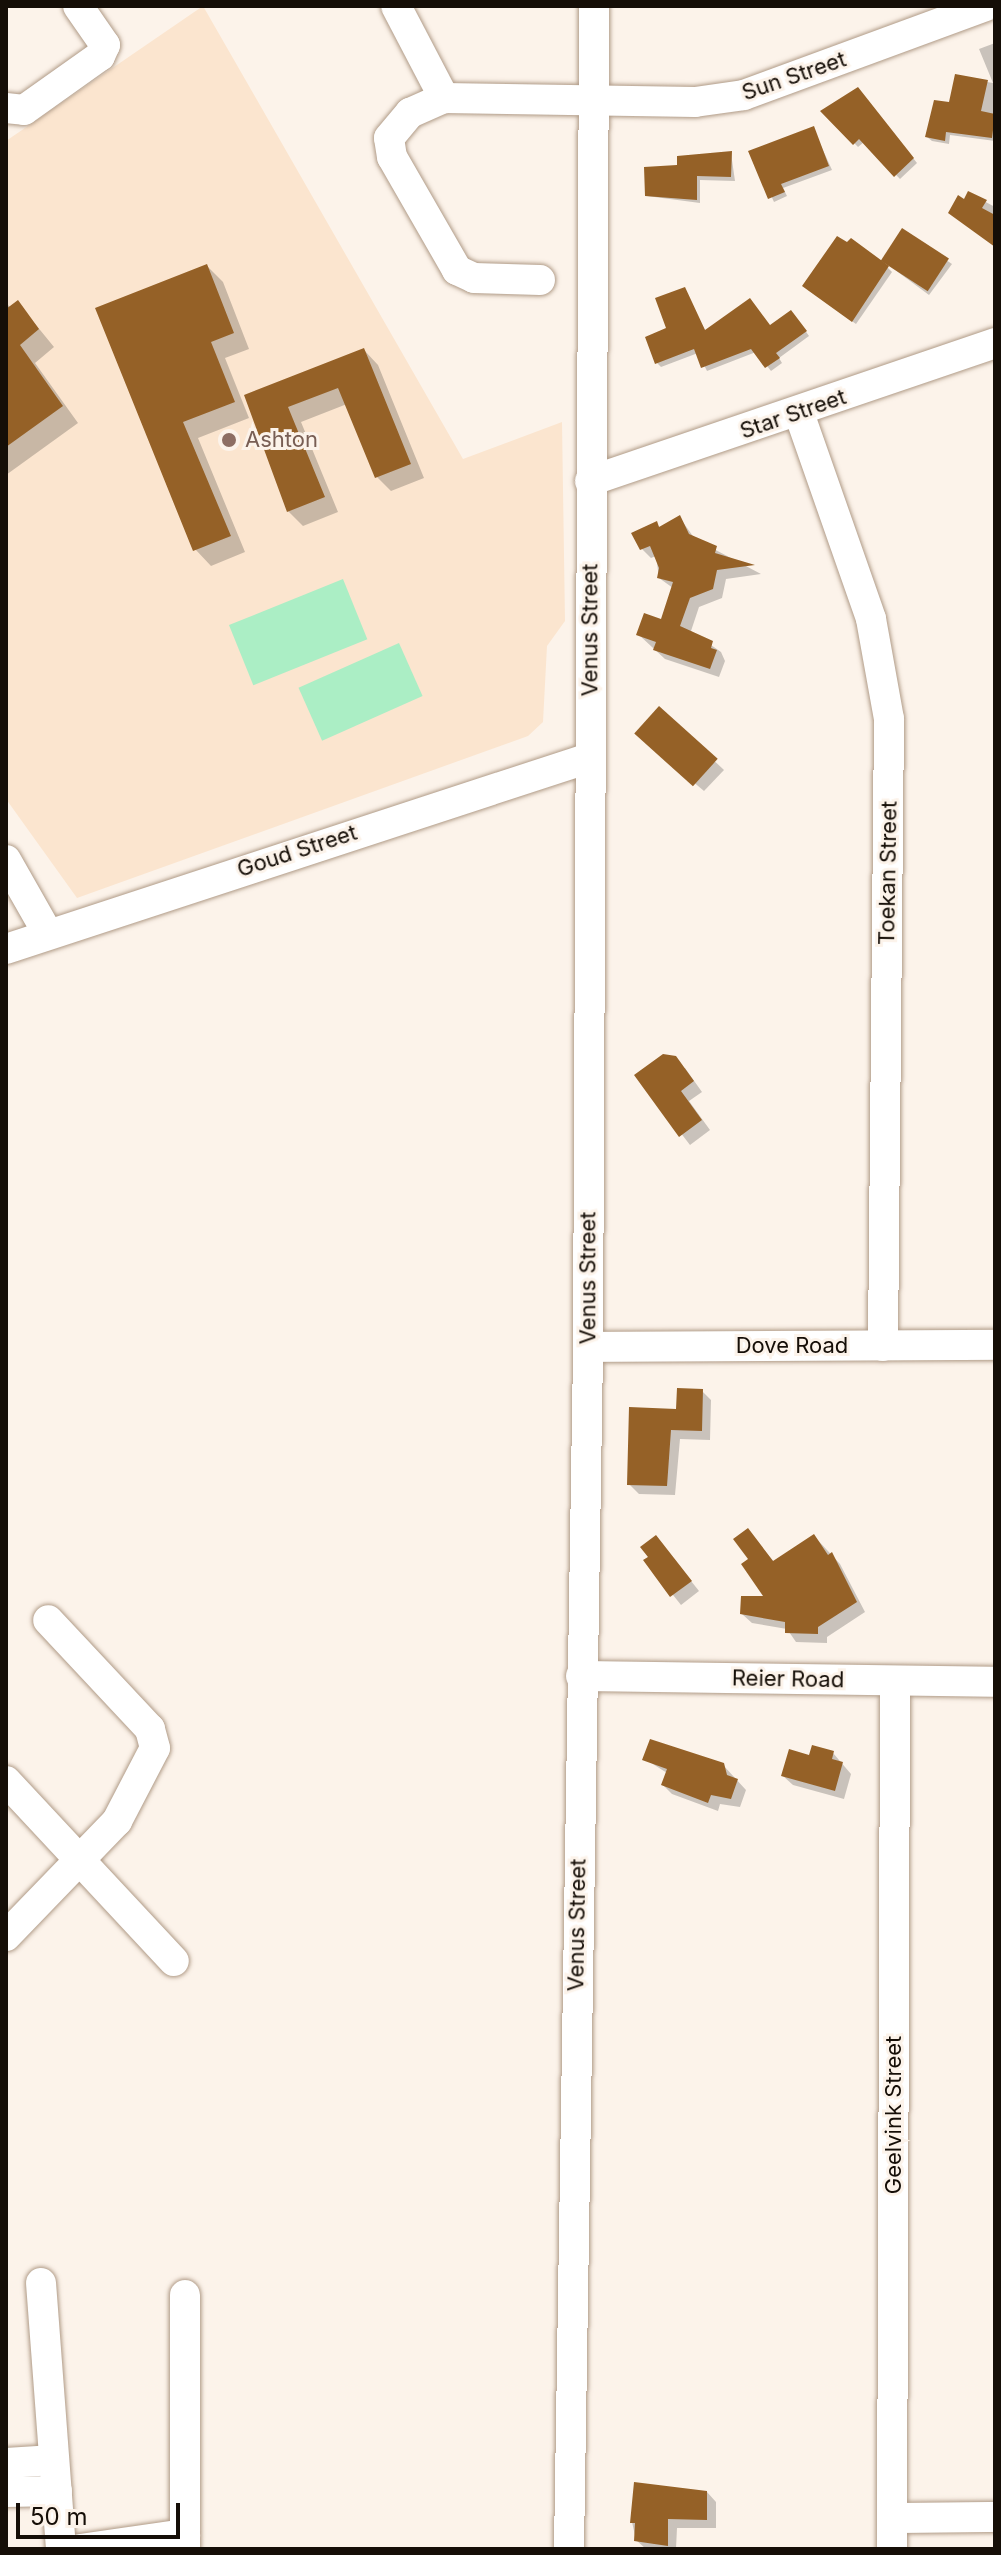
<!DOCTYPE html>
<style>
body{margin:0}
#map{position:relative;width:1001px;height:2555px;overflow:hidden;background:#fcf3ea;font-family:Inter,sans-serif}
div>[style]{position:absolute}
.built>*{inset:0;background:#fbe5cf}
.green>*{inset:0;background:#abeec5;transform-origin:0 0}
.shadow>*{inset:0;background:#0003}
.building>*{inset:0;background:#956127;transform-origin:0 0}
.roads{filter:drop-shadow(0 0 2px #b09b87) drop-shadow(0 0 2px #b09b87)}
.minor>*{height:30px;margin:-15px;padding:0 15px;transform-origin:15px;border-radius:15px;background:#fff}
.dots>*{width:22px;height:22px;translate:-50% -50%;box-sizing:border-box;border:4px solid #fcf3ea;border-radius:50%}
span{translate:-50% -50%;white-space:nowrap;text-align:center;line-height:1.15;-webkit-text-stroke:6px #fcf3ea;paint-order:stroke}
.street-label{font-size:22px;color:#150e07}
.education-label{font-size:22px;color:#785e54}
.left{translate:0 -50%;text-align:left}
.frame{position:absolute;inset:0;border:8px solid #150e07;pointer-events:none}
.scale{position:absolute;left:16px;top:2503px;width:164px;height:36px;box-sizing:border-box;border:4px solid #150e07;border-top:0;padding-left:10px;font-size:24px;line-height:28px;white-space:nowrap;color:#150e07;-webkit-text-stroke:6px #fcf3ea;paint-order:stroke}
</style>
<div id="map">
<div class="built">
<div style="clip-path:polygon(203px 6px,463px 459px,562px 422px,565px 621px,547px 646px,543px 722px,528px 736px,77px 898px,6px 799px,6px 141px)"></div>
</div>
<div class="green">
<div style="left:343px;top:579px;width:65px;height:123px;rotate:68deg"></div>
<div style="left:399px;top:643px;width:58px;height:110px;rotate:66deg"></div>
</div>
<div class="shadow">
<div style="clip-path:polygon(995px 43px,995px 141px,950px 135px,949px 144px,932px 141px,927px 137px,950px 105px,956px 77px,993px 83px,979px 49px)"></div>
<div style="clip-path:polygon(861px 93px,917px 163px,900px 179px,864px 142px,858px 147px,823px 111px)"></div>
<div style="clip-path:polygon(813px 128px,832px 170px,783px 188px,787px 196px,774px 202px,751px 152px)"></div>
<div style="clip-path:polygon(731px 153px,735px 181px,700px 180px,700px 203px,647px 196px,679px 167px)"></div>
<div style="clip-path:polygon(969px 193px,995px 207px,995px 246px,964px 202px)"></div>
<div style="clip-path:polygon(902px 230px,952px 264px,929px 295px,887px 264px)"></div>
<div style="clip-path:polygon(207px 266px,223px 282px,249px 349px,225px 358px,249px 418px,198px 438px,245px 552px,211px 566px,195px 549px,98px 309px)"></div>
<div style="clip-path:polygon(887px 267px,892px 272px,856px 324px,808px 290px)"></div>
<div style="clip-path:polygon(684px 290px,706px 332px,770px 327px,795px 316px,809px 336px,779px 358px,782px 363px,771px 371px,756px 352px,707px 371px,698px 353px,661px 367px,657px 363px)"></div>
<div style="clip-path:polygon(6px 303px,11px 308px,18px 303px,54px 347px,35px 363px,78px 423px,6px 475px)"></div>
<div style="clip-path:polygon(364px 350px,378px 365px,424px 478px,391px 491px,377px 477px,347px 404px,301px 422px,338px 512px,303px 526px,288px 511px,246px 396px)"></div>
<div style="clip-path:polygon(680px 518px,695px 539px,761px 574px,726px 579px,722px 598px,699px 607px,691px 631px,721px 652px,725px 661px,719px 677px,665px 659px,639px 635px,662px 621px,673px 588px,659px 578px,656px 556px,651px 558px,642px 549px,656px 524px,661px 528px)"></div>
<div style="clip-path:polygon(659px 709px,724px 770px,704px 791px,646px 742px)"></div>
<div style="clip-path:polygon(685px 1068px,702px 1092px,689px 1101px,710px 1130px,690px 1145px,637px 1076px)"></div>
<div style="clip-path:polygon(702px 1391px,711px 1400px,710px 1440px,680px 1439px,675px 1495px,639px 1494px,629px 1484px,678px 1411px)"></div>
<div style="clip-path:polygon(748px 1530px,774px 1562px,814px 1536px,840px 1564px,865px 1612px,827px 1637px,827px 1643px,796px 1642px,787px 1629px,752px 1623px,742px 1614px,766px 1598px,751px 1559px)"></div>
<div style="clip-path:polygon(656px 1537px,699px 1591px,681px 1605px,646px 1561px)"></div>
<div style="clip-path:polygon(833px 1753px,851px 1774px,844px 1799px,793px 1785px,783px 1776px,811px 1758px)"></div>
<div style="clip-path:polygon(645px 1759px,723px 1765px,746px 1790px,740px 1807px,720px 1804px,718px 1811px,672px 1794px,663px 1785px,667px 1773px)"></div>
<div style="clip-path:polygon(707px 2492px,716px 2502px,716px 2528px,677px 2528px,676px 2549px,646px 2549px,636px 2540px,632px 2522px)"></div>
</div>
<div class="building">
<div style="clip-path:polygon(955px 74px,988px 80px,981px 111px,995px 114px,992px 138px,946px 132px,945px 141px,925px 137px,934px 100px,949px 102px)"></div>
<div style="clip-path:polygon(858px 87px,914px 158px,894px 177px,859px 139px,853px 145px,820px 111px)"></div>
<div style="clip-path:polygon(814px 126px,829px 166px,781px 184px,785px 192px,768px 199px,748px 151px)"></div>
<div style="clip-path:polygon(732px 151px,731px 177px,697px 176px,697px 200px,645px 196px,644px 167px,677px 165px,677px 156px)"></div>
<div style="clip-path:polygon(968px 191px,987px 200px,982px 208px,995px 215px,995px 247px,948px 213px,958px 195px,964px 199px)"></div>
<div style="left:902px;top:228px;width:56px;height:39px;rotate:33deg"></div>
<div style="clip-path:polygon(837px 236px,847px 242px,851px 238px,889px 266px,852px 322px,802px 286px)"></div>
<div style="clip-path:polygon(207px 264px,234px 333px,211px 342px,235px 402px,183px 422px,231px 536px,193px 551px,95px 308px)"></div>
<div style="clip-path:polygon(685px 287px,705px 330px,750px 298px,770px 325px,791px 310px,807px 331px,776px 353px,780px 358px,765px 368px,751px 349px,701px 368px,694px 349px,655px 364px,645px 337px,666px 328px,655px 298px)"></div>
<div style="clip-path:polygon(18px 300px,39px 329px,20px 345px,63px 406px,6px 447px,6px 309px)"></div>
<div style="clip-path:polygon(364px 348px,411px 464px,375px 478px,338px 388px,288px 407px,325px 497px,287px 512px,244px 395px)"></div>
<div style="clip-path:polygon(680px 515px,689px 534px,717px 546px,715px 553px,755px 565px,717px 570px,713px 589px,690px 598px,680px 626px,713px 641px,711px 648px,717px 650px,710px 669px,653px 650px,656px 642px,636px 635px,644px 613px,661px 619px,673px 582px,657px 578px,659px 568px,650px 546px,640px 550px,631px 533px,657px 521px,659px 527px)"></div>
<div style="left:659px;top:706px;width:79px;height:37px;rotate:42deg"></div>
<div style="clip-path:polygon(663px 1054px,676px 1056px,694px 1081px,681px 1091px,702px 1120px,679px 1137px,634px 1075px)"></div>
<div style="clip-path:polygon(677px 1388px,703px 1389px,702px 1431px,671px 1430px,667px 1486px,627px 1485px,629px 1407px,676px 1409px)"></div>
<div style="clip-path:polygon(748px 1528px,773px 1561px,814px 1534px,828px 1555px,832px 1552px,857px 1602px,818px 1627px,818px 1634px,785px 1633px,785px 1622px,740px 1614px,741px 1596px,763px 1596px,741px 1564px,748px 1559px,733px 1539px)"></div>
<div style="clip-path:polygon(656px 1535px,692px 1581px,670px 1597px,643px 1560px,648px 1557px,640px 1547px)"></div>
<div style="clip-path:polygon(650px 1739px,724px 1763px,727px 1775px,738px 1779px,731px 1799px,711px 1795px,708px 1803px,661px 1785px,667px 1769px,642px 1760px)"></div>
<div style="clip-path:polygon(812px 1745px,834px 1751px,832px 1759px,843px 1762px,835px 1791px,781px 1776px,789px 1749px,809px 1755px)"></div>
<div style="clip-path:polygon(634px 2482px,707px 2491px,707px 2520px,668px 2519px,668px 2546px,634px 2541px,635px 2523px,630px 2523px)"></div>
</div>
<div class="roads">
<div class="minor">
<div style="left:396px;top:6px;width:104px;rotate:62.4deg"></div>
<div style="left:6px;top:108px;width:18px;rotate:6deg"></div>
<div style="left:24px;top:110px;width:93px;rotate:-35.4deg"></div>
<div style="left:100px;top:56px;width:12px;rotate:-66deg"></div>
<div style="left:105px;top:45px;width:47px;rotate:-124.7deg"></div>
<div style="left:540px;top:280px;width:66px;rotate:-178.3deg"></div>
<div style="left:474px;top:278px;width:19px;rotate:-155deg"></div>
<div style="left:457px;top:270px;width:130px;rotate:-119.9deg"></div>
<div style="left:392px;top:157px;width:19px;rotate:-99deg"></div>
<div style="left:389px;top:138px;width:33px;rotate:-50deg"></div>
<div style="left:410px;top:113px;width:37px;rotate:-24deg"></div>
<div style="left:444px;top:98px;width:251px;rotate:0.9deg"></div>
<div style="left:695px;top:102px;width:49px;rotate:-8.1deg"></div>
<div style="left:744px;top:95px;width:258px;rotate:-20.2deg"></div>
<div style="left:799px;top:413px;width:218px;rotate:70.7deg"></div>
<div style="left:871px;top:619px;width:102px;rotate:79.8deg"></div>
<div style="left:889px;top:719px;width:627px;rotate:90.55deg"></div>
<div style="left:590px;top:481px;width:428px;rotate:-18.8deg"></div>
<div style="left:6px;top:860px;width:85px;rotate:60.4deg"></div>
<div style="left:6px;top:949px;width:613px;rotate:-18.14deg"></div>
<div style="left:588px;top:1347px;width:407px;rotate:-0.3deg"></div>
<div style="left:581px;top:1676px;width:414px;rotate:0.8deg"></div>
<div style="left:6px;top:1781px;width:246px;rotate:47deg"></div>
<div style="left:6px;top:1936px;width:160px;rotate:-46deg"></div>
<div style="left:117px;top:1821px;width:82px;rotate:-62.5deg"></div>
<div style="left:155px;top:1748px;width:20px;rotate:-105deg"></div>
<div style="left:150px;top:1729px;width:149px;rotate:-133.1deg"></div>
<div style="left:41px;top:2283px;width:267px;rotate:85.7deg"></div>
<div style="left:6px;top:2463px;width:48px;rotate:-3.6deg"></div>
<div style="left:6px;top:2492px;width:51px;rotate:-1.1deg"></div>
<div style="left:893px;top:2518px;width:102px;rotate:-0.6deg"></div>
<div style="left:81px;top:2549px;width:105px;rotate:-8.2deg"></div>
<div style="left:185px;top:2549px;width:254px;rotate:-90deg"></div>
<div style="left:569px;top:2549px;width:1202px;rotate:-89.09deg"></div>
<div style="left:588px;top:1347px;width:1341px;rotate:-89.74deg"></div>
<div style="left:892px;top:2549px;width:868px;rotate:-89.8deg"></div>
</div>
</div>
<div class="dots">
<div style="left:229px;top:440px;background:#8d6e63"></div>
</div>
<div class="street-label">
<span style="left:794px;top:76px;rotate:-19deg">Sun Street</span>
<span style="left:793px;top:414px;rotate:-19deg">Star Street</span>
<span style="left:590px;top:630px;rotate:-90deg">Venus Street</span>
<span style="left:297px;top:851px;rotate:-18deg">Goud Street</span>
<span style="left:888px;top:873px;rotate:-89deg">Toekan Street</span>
<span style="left:588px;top:1278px;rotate:-90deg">Venus Street</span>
<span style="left:792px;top:1346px">Dove Road</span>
<span style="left:788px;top:1679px;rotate:1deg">Reier Road</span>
<span style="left:577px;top:1925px;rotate:-89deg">Venus Street</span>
<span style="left:894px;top:2115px;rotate:-90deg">Geelvink Street</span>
</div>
<div class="education-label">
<span class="left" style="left:245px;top:440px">Ashton</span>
</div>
<div class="frame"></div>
<div class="scale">50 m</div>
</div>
